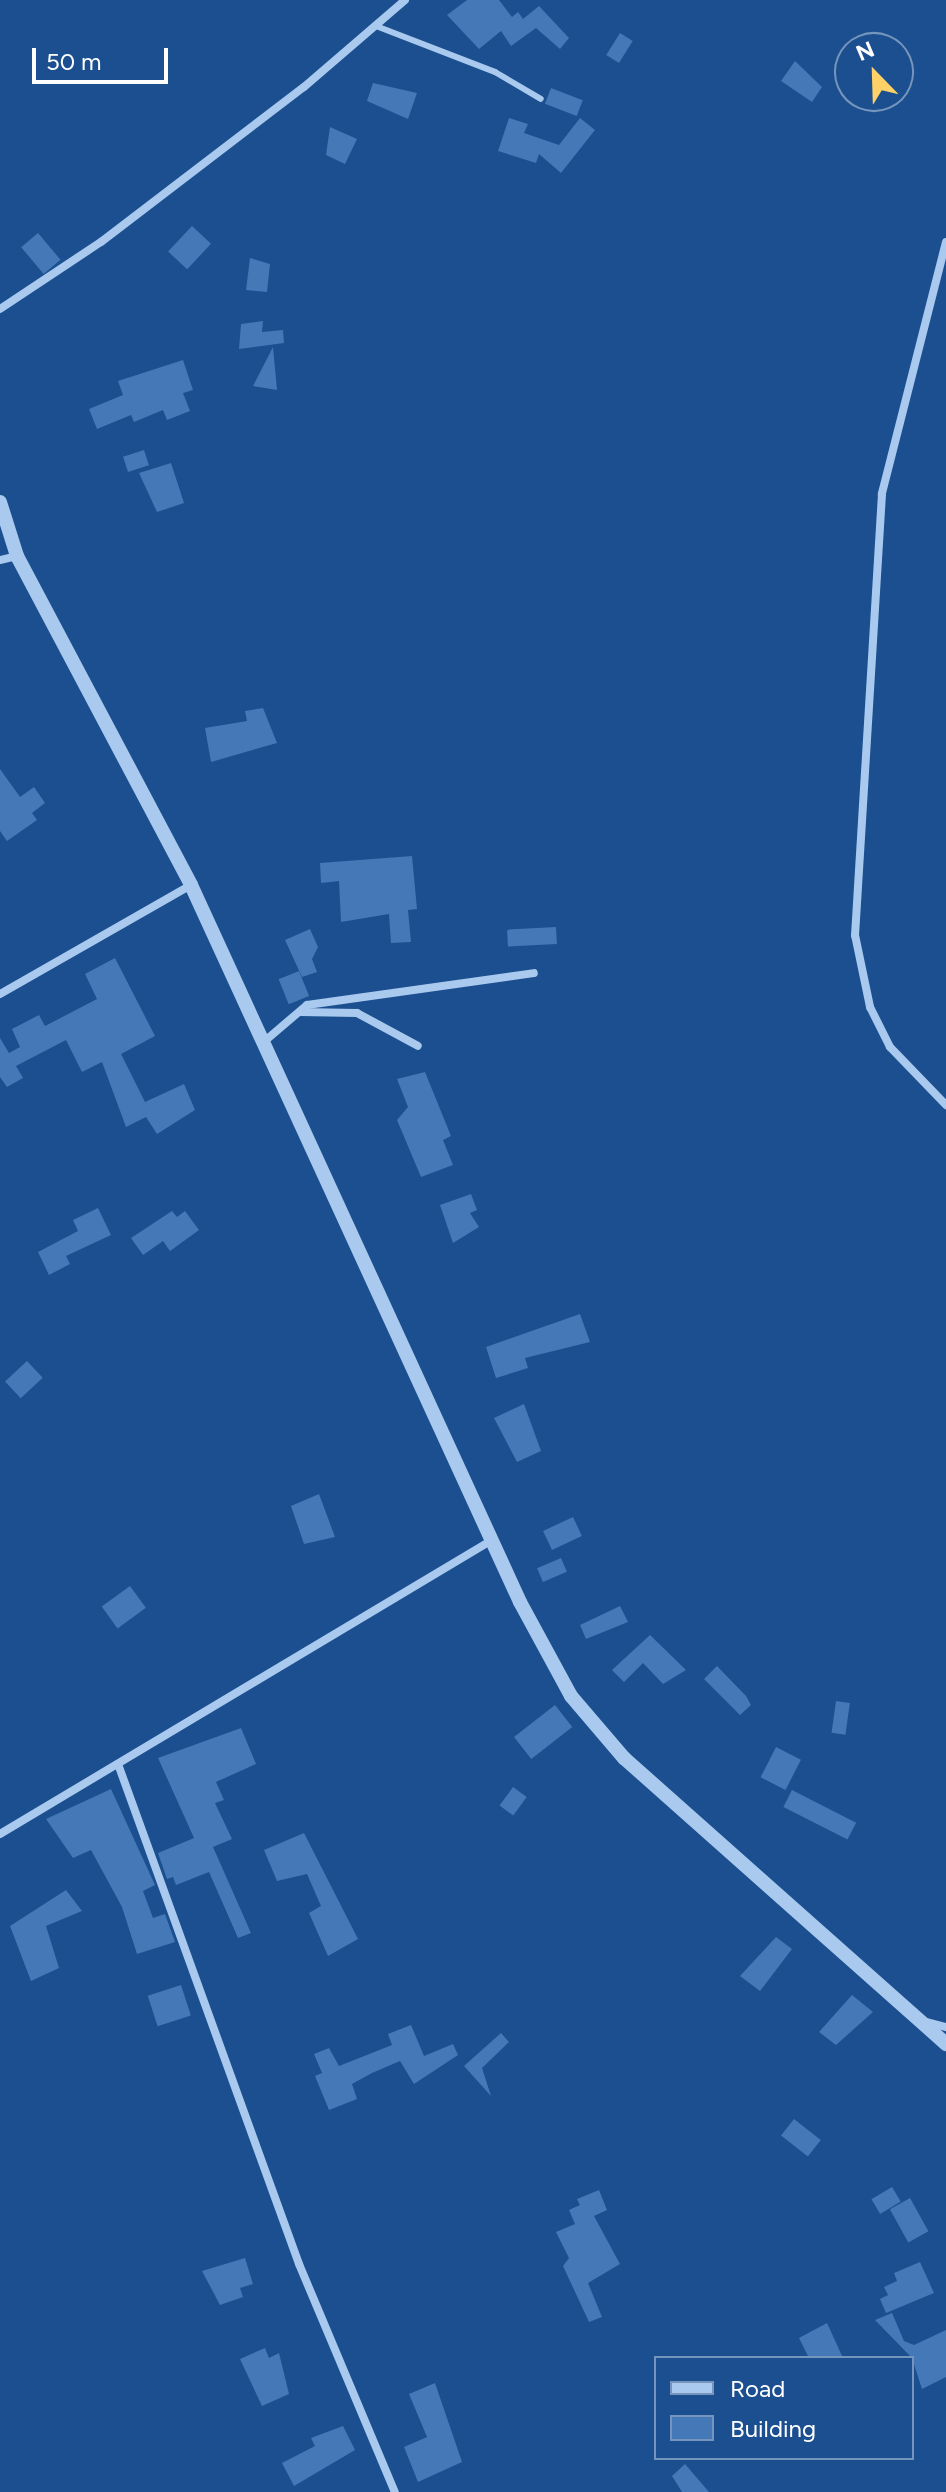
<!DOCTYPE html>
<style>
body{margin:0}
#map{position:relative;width:946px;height:2492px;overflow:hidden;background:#1b4f8f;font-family:Figtree,sans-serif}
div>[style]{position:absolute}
.building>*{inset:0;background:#4478b7;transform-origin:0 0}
.service>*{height:6px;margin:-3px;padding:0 3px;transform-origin:3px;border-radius:3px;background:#a9c9ee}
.minor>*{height:8px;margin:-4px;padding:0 4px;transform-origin:4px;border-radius:4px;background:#a9c9ee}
.tertiary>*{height:14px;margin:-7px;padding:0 7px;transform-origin:7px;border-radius:7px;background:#a9c9ee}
span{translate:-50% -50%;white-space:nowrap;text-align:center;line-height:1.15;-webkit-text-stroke:6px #1b4f8f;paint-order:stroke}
.legend{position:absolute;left:654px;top:2356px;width:260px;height:104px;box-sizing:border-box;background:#1b4f8f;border:2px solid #7695bc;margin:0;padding:10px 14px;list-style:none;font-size:24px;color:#fff}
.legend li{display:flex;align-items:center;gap:16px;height:40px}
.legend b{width:40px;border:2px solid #7695bc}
.north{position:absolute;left:834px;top:32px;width:80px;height:80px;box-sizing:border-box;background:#1b4f8f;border:2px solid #7695bc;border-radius:50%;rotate:337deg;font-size:22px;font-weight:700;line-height:32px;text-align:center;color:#fff}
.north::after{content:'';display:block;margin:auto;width:28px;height:36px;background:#ffd166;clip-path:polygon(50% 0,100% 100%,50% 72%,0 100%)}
.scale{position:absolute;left:32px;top:48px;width:136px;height:36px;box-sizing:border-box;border:4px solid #fff;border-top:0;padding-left:10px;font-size:24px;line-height:28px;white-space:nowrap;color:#fff;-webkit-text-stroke:6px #1b4f8f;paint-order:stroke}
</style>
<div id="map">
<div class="building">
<div style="clip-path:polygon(467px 0,499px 0,512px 17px,518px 12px,523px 19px,539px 6px,569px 38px,560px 49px,536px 28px,511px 46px,501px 31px,479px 49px,447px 15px)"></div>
<div style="left:620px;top:33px;width:15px;height:26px;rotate:32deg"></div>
<div style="clip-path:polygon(795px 61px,822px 87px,812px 102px,781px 81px)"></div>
<div style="clip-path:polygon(373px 83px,417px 93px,408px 119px,367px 101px)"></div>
<div style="left:551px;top:88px;width:34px;height:17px;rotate:21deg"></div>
<div style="clip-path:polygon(509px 118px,528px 124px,524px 133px,559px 145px,580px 118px,595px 130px,561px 173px,539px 154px,536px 163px,498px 151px)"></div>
<div style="clip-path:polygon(330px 127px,357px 139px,345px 164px,326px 155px)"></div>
<div style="left:192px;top:226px;width:26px;height:35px;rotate:43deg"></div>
<div style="left:38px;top:233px;width:35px;height:22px;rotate:50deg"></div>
<div style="clip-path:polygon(250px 258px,270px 264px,267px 292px,246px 290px)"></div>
<div style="clip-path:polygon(263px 321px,262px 332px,283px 330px,284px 343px,239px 349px,241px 324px)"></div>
<div style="clip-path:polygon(273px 347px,277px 390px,253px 386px)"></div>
<div style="clip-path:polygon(183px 360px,193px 390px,183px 393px,190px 411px,167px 420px,163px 410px,134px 422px,131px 415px,97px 429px,89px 409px,123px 395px,118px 381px)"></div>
<div style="left:144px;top:450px;width:16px;height:22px;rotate:72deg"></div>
<div style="clip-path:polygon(171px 463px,184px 503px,157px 512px,139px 473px)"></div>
<div style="clip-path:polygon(263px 708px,277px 743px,211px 762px,205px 728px,247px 721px,245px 711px)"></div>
<div style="clip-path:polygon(0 769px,20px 797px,34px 787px,45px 803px,32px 813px,37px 820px,7px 841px,0 831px)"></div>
<div style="clip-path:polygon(412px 856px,417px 909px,408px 910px,411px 942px,391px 943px,389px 914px,341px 922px,339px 881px,321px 883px,320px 863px)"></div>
<div style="left:556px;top:927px;width:17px;height:49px;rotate:87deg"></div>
<div style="clip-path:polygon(310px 929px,318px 947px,312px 959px,317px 972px,302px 977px,285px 940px)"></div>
<div style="clip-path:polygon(115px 958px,155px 1036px,121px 1054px,145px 1102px,184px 1084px,195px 1110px,157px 1134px,146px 1117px,126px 1127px,102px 1062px,82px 1072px,66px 1040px,16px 1066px,23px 1078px,7px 1087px,0 1077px,0 1038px,9px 1053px,20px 1047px,12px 1029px,39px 1015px,45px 1026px,97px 999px,85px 974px)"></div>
<div style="left:299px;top:971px;width:27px;height:22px;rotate:68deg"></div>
<div style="clip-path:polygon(425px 1072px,451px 1136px,443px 1140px,453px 1165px,421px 1177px,397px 1120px,408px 1107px,397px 1079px)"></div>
<div style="clip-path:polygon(471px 1194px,477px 1210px,470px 1213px,479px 1227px,453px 1243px,440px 1205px)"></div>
<div style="clip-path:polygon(98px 1208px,111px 1235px,66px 1256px,70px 1264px,49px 1275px,38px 1252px,78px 1231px,73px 1220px)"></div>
<div style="clip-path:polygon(172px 1211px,177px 1217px,185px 1211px,199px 1230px,170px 1251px,163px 1241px,143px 1255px,131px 1238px)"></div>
<div style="clip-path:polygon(580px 1314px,590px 1342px,525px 1358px,528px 1368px,496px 1378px,486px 1347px)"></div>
<div style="left:27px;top:1361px;width:23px;height:30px;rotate:47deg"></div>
<div style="clip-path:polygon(524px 1404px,541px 1451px,517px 1462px,494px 1418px)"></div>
<div style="clip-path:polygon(319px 1494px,335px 1537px,304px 1544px,291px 1506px)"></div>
<div style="left:573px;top:1517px;width:21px;height:33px;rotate:65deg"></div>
<div style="left:561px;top:1558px;width:15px;height:26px;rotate:67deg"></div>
<div style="left:130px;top:1586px;width:27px;height:35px;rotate:54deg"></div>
<div style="clip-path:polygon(620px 1606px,628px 1622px,586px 1639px,580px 1625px)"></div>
<div style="clip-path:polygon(650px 1635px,686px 1670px,663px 1684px,643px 1663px,624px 1682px,612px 1670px)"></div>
<div style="clip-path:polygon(717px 1666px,746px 1696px,751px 1705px,740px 1715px,704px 1679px)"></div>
<div style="left:836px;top:1701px;width:14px;height:32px;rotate:8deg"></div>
<div style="left:555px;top:1705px;width:28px;height:52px;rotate:52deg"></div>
<div style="clip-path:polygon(241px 1728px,256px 1764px,216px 1782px,224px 1800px,215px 1803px,232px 1839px,213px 1847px,251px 1933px,238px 1938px,209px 1872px,176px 1885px,173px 1877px,167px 1879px,158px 1853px,194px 1838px,158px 1758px)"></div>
<div style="left:776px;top:1747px;width:28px;height:34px;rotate:27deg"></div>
<div style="left:513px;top:1787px;width:17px;height:23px;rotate:36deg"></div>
<div style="clip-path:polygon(111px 1789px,155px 1885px,143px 1891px,153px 1918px,165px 1914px,175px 1942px,137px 1954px,122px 1907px,91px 1850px,73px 1858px,46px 1819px)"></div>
<div style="left:792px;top:1790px;width:72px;height:19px;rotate:27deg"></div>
<div style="clip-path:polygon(304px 1833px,358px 1939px,328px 1956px,309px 1913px,321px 1906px,307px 1874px,277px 1881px,264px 1850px)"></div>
<div style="clip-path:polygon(66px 1890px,82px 1911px,46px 1926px,59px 1968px,31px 1981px,10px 1926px)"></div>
<div style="clip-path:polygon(776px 1937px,792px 1949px,760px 1991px,740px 1976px)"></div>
<div style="left:181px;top:1985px;width:32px;height:35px;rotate:72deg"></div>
<div style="clip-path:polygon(852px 1995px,873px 2012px,836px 2045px,819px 2032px)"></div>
<div style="clip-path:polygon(411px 2025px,424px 2056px,453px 2044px,458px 2055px,414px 2084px,400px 2061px,372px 2073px,352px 2084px,357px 2099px,329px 2110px,315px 2076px,322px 2073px,314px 2054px,329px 2048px,339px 2066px,392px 2045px,388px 2034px)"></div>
<div style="clip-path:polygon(501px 2033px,509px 2042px,482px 2068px,491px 2096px,464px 2066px)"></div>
<div style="left:794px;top:2119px;width:34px;height:21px;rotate:38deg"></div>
<div style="left:892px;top:2187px;width:17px;height:24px;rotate:59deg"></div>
<div style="clip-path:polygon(599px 2190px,607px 2210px,594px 2216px,620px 2264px,588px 2283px,602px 2317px,589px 2322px,563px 2266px,569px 2258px,556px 2232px,575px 2224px,569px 2210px,580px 2205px,577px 2199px)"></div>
<div style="left:910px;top:2198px;width:38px;height:23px;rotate:61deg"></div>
<div style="clip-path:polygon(245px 2258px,253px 2284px,240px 2288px,243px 2297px,220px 2305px,202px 2271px)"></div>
<div style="clip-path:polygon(920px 2262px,934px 2293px,886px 2313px,880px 2299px,888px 2295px,884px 2287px,897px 2281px,894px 2273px)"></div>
<div style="clip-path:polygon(892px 2313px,904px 2341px,914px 2345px,946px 2330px,946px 2377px,922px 2389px,912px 2358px,875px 2320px)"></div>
<div style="clip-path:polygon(827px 2323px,843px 2358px,809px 2358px,799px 2338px)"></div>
<div style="clip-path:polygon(265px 2348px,269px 2358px,279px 2353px,289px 2394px,262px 2406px,240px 2359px)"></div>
<div style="clip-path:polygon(435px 2383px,462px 2462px,418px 2482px,404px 2447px,427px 2437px,409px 2394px)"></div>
<div style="clip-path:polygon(343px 2426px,355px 2450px,294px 2486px,282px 2463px,315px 2446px,311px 2438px)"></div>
<div style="clip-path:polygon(685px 2464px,709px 2492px,682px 2492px,672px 2476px)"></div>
</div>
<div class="service">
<div style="left:376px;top:26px;width:128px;rotate:21.1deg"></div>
<div style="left:495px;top:72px;width:53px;rotate:30.4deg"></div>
</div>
<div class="minor">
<div style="left:946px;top:242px;width:260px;rotate:104.3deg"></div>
<div style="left:882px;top:494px;width:442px;rotate:93.5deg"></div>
<div style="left:855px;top:935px;width:74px;rotate:78.2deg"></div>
<div style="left:870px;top:1007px;width:45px;rotate:63.4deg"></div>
<div style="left:890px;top:1047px;width:81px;rotate:46deg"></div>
<div style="left:0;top:309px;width:121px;rotate:-33.6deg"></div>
<div style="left:101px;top:242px;width:255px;rotate:-37.4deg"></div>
<div style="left:304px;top:87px;width:133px;rotate:-40.7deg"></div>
<div style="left:0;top:560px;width:17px;rotate:-13deg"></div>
<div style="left:0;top:994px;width:220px;rotate:-29.7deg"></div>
<div style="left:300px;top:1012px;width:57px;rotate:1deg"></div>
<div style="left:357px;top:1013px;width:69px;rotate:28.4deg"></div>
<div style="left:266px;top:1040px;width:54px;rotate:-40.5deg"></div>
<div style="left:307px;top:1005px;width:229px;rotate:-8deg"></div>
<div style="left:118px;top:1764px;width:532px;rotate:70.1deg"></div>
<div style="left:299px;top:2264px;width:247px;rotate:67.2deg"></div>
<div style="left:0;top:1834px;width:573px;rotate:-30.86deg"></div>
<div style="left:923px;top:2021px;width:24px;rotate:15deg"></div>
</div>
<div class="tertiary">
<div style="left:0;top:502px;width:57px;rotate:72.5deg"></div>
<div style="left:17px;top:556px;width:372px;rotate:62.1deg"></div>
<div style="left:191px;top:885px;width:789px;rotate:65.35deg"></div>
<div style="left:520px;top:1602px;width:107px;rotate:61.5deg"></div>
<div style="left:571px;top:1696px;width:82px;rotate:49.5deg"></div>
<div style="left:624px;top:1758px;width:431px;rotate:41.6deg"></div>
</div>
<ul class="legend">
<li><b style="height:10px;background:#a9c9ee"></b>Road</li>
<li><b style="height:22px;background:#4478b7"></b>Building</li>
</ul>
<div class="north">N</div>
<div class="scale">50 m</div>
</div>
